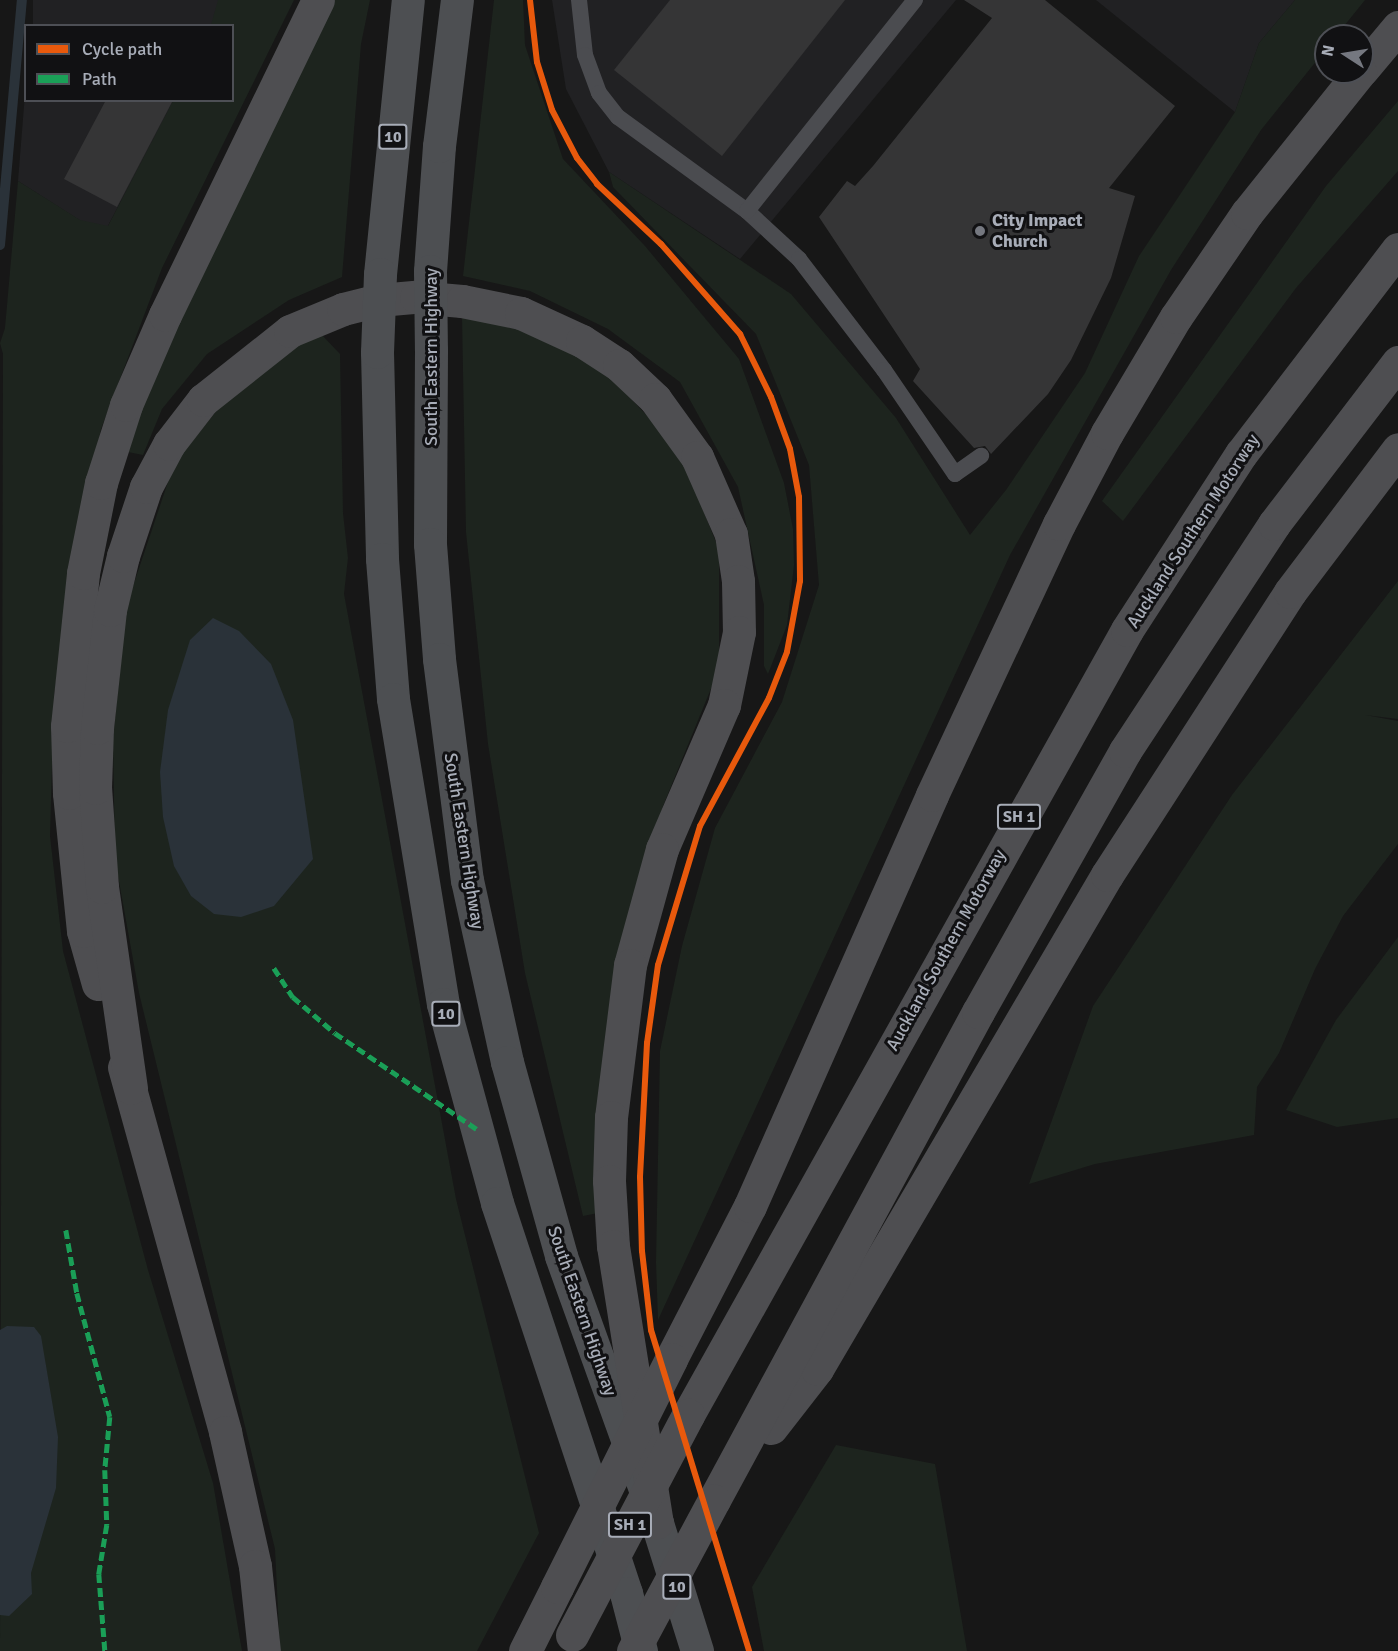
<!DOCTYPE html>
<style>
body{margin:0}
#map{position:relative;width:1398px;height:1651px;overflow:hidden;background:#171717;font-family:Signika,sans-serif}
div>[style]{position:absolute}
.built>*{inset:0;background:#212123;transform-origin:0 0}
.green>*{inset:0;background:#1d241e}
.water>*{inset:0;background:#2a3239}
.stream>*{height:10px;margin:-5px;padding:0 5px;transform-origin:5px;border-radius:5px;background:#2a3239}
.building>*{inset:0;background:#353536}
.lane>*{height:16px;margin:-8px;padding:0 8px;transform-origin:8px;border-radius:8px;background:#4b4c50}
.primary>*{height:33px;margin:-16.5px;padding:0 16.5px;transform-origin:16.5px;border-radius:16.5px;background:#4d4f52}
.highway>*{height:33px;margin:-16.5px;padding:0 16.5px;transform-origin:16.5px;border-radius:16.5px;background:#4e4e51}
.primary-bridge>*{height:33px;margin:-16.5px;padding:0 16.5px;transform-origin:16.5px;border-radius:16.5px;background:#4d4f52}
.highway-bridge>*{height:33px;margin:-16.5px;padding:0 16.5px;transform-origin:16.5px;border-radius:16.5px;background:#4e4e51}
.quiet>*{height:4.5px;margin-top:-2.25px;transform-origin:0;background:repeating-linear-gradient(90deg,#1a9f57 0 9px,transparent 0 13.5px)}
.cycleway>*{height:6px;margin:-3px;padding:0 3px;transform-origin:3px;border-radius:3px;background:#e8590c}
.dots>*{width:16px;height:16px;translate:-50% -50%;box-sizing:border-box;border:3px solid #111113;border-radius:50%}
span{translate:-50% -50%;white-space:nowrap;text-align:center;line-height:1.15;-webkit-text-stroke:6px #111113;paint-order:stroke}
.shield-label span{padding:2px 4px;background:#111113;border:2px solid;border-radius:4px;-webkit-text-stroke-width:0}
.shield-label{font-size:16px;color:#a8adb8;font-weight:700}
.poi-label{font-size:18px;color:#a8adb8;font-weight:700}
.left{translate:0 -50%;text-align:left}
.street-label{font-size:18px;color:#a8adb8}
.legend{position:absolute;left:24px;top:24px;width:210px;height:78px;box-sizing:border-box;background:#111113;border:2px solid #4d4f55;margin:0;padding:8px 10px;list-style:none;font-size:18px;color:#a8adb8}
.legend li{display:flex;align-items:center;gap:12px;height:30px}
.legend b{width:30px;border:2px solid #4d4f55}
.north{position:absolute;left:1314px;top:24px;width:60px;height:60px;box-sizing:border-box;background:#111113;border:2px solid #4d4f55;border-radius:50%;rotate:282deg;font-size:16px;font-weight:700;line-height:24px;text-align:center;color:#a8adb8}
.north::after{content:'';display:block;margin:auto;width:21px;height:27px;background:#757880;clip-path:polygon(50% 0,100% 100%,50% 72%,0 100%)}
</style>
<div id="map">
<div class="built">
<div style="left:33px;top:0;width:185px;height:26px"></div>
<div style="clip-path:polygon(552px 0,956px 0,740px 259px,609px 172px,566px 89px)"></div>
<div style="clip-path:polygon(1096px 0,1295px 0,1259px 43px,1235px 112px)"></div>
<div style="clip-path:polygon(25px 94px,26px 100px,174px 101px,103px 235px,18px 181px)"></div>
</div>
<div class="green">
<div style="clip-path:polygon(218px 0,294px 0,162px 268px,101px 429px,73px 566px,54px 695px,50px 836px,63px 951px,148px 1270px,213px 1483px,242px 1651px,0 1651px,3px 354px,0 343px,5px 328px,18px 181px,80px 220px,108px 226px,173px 101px,232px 100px,232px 26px,211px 25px)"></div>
<div style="clip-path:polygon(330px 0,370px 0,361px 44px,342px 277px,289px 300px,207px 354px,162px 409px,143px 455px,128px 452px,133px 420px)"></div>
<div style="clip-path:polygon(494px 0,523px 0,525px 45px,563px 159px,645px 246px,739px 359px,784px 483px,793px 529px,794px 565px,787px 625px,768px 674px,764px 666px,764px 605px,738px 487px,680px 382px,608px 329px,530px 291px,463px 276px)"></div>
<div style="clip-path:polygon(1295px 0,1365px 0,1336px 36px,1326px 36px,1326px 49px,1261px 130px,1171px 270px,1010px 555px,658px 1320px,656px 1262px,660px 1051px,682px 946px,715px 828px,782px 702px,819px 585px,809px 465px,756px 334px,613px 187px,609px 172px,791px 294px,896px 418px,970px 535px,1006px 490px,1085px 373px,1139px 256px,1235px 112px,1259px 43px)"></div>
<div style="clip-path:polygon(1398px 101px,1398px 171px,1296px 288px,1123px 521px,1102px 501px,1326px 186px)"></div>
<div style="clip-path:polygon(462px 317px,540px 334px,610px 377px,679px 449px,719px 550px,719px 669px,663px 806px,598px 1213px,583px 1216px,525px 973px,488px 744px,466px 532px)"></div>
<div style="clip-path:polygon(321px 334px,340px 354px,343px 513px,348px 558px,344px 594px,456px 1199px,539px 1533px,477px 1651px,280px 1651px,275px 1549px,139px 993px,115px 859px,113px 738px,127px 604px,174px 464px,234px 389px,280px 355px)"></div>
<div style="clip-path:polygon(1398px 581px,1398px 719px,1365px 715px,1398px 721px,1398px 844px,1343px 916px,1315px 969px,1279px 1053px,1257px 1087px,1254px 1135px,1095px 1164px,1029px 1184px,1093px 1006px,1232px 795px)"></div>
<div style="clip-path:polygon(1398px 937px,1398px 1118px,1337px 1127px,1286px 1110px,1336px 1020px)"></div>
<div style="clip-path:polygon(836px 1445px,935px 1464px,967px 1651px,764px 1651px,752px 1587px)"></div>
</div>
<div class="water">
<div style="clip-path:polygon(213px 618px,239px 631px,271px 664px,293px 720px,313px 859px,274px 906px,241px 917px,214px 914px,191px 896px,174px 866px,163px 817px,160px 772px,168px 710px,190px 640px)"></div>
<div style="clip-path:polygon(7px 1326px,34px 1327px,41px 1336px,58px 1437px,56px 1488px,31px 1573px,32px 1594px,9px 1616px,0 1615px,0 1330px)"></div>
</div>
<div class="stream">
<div style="left:0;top:245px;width:246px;rotate:-84.9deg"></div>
</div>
<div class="building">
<div style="clip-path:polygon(670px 0,845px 0,722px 156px,614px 70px)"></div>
<div style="clip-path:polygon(964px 0,1045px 0,1175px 106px,1109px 188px,1135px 196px,1111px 278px,1071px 360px,1048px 394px,991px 454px,985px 446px,974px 448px,913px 381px,920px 369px,819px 217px,847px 181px,855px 186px,873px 166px,992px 18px)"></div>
<div style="clip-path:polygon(106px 100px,173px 100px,117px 207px,64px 179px)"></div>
</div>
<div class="lane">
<div style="left:579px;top:0;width:55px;rotate:83.8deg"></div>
<div style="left:585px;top:55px;width:40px;rotate:69.8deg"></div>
<div style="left:599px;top:93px;width:31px;rotate:52deg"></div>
<div style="left:618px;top:117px;width:160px;rotate:36.1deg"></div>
<div style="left:747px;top:211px;width:71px;rotate:42.7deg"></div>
<div style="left:799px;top:259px;width:140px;rotate:52.6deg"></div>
<div style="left:884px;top:370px;width:126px;rotate:55.7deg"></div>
<div style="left:955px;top:474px;width:32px;rotate:-35deg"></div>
<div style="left:747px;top:211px;width:270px;rotate:-51.5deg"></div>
</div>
<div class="primary">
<div style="left:430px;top:271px;width:125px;rotate:-85.9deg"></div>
<div style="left:439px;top:146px;width:147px;rotate:-83deg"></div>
<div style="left:380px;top:274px;width:275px;rotate:-84.2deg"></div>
<div style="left:431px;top:350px;width:194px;rotate:90.3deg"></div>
<div style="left:430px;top:544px;width:115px;rotate:85.5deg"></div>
<div style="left:439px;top:659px;width:223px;rotate:82.8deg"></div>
<div style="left:467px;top:880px;width:186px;rotate:77.6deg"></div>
<div style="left:507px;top:1062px;width:201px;rotate:74.4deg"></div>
<div style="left:561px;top:1256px;width:284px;rotate:70.2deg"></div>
<div style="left:657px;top:1523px;width:134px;rotate:72.6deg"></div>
<div style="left:377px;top:352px;width:207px;rotate:88.6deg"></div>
<div style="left:382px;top:559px;width:140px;rotate:85.5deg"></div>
<div style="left:393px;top:699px;width:309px;rotate:80.7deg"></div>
<div style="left:443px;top:1004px;width:206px;rotate:74.8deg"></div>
<div style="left:497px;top:1203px;width:411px;rotate:71.7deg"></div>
<div style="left:626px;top:1593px;width:60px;rotate:75.5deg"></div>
</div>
<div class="highway">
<div style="left:1362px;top:70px;width:56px;rotate:-50.1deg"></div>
<div style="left:98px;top:984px;width:55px;rotate:-105.8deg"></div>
<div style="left:83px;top:931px;width:139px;rotate:-95.8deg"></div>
<div style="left:69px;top:793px;width:67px;rotate:-91.7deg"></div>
<div style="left:67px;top:726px;width:154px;rotate:-84deg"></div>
<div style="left:83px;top:573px;width:92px;rotate:-78.7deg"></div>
<div style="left:101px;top:483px;width:82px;rotate:-72.2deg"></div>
<div style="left:126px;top:405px;width:98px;rotate:-66.6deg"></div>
<div style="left:165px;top:315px;width:350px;rotate:-64.1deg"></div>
<div style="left:124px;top:1067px;width:379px;rotate:74.5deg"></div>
<div style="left:225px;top:1432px;width:137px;rotate:77.4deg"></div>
<div style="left:255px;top:1566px;width:85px;rotate:84deg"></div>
<div style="left:131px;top:1088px;width:203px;rotate:-98.2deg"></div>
<div style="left:102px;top:887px;width:99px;rotate:-94deg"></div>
<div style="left:95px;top:788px;width:60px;rotate:-88.1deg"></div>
<div style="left:97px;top:728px;width:119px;rotate:-83.7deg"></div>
<div style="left:110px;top:610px;width:56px;rotate:-76.5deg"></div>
<div style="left:123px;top:556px;width:73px;rotate:-71.6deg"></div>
<div style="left:146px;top:487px;width:49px;rotate:-61.9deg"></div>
<div style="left:169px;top:444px;width:56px;rotate:-52.3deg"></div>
<div style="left:203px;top:400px;width:111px;rotate:-38.4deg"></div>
<div style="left:290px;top:331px;width:57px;rotate:-22.5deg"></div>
<div style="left:343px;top:309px;width:37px;rotate:-14deg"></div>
<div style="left:379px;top:300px;width:37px;rotate:-5deg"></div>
<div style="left:416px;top:297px;width:46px;rotate:5deg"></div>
<div style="left:462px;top:301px;width:60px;rotate:11.5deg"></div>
<div style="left:521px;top:313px;width:67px;rotate:24.7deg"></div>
<div style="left:582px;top:341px;width:44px;rotate:33deg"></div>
<div style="left:619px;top:365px;width:50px;rotate:43.4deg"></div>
<div style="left:655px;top:399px;width:72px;rotate:54.1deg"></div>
<div style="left:697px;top:457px;width:84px;rotate:66.2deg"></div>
<div style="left:731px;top:534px;width:48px;rotate:81.5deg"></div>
<div style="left:738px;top:581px;width:51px;rotate:88.9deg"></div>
<div style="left:739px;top:632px;width:75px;rotate:101.6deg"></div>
<div style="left:724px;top:705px;width:157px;rotate:113.3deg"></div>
<div style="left:662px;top:849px;width:120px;rotate:105.4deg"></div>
<div style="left:630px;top:965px;width:153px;rotate:97.1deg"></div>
<div style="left:611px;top:1117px;width:64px;rotate:91.8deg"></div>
<div style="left:609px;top:1181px;width:65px;rotate:86.5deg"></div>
<div style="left:613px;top:1246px;width:280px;rotate:81deg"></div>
<div style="left:671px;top:1359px;width:172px;rotate:-62.7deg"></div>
<div style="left:750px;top:1206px;width:449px;rotate:-66.1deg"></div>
<div style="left:932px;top:795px;width:299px;rotate:-64.9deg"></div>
<div style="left:1059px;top:524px;width:103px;rotate:-62.2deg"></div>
<div style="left:1107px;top:433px;width:135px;rotate:-59.3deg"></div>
<div style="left:1176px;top:317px;width:126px;rotate:-55.7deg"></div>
<div style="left:1247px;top:213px;width:181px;rotate:-51.3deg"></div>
<div style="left:688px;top:1415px;width:899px;rotate:-60.78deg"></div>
<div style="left:1127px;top:630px;width:210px;rotate:-57.1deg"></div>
<div style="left:1241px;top:454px;width:258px;rotate:-52.6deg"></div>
<div style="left:771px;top:1428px;width:75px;rotate:-52.1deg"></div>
<div style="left:817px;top:1369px;width:573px;rotate:-59.59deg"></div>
<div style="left:1107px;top:875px;width:337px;rotate:-57.1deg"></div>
<div style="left:1290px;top:592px;width:179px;rotate:-52.9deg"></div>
<div style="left:714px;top:1500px;width:555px;rotate:-61.59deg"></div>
<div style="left:978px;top:1012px;width:300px;rotate:-60.6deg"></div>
<div style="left:1125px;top:751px;width:272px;rotate:-56.7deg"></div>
<div style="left:1274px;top:524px;width:204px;rotate:-52.6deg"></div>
<div style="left:525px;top:1651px;width:72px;rotate:-63.4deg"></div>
</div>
<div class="primary-bridge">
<div style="left:430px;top:271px;width:79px;rotate:89.3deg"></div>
<div style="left:377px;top:352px;width:78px;rotate:-87.8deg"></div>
</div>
<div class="highway-bridge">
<div style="left:557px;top:1587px;width:255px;rotate:-63.4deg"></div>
<div style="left:572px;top:1635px;width:249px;rotate:-62.2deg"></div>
<div style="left:633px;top:1651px;width:171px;rotate:-61.8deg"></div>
</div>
<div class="quiet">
<div style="left:274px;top:968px;width:35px;rotate:57deg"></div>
<div style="left:293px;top:997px;width:55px;rotate:40.6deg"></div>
<div style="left:335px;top:1033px;width:171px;rotate:34.1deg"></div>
<div style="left:66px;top:1230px;width:64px;rotate:80.1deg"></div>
<div style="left:77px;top:1293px;width:128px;rotate:75.1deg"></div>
<div style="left:110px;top:1417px;width:53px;rotate:95.4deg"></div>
<div style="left:105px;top:1470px;width:55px;rotate:87.9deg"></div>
<div style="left:107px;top:1525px;width:50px;rotate:99.3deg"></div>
<div style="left:99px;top:1574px;width:77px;rotate:85.5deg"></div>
</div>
<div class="cycleway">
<div style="left:530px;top:0;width:62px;rotate:83.6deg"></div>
<div style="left:537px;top:62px;width:50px;rotate:72.6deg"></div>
<div style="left:552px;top:110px;width:54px;rotate:62.5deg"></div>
<div style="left:577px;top:158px;width:33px;rotate:52deg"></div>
<div style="left:597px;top:184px;width:88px;rotate:43.2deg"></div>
<div style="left:661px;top:244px;width:120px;rotate:48.7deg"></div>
<div style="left:740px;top:334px;width:70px;rotate:63.8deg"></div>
<div style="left:771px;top:397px;width:55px;rotate:69.9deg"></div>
<div style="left:790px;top:449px;width:49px;rotate:79.4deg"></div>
<div style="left:799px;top:497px;width:84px;rotate:89.3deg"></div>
<div style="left:800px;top:581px;width:72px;rotate:100.4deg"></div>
<div style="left:787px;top:652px;width:49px;rotate:111.4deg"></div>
<div style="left:769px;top:698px;width:145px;rotate:118.3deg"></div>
<div style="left:700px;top:826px;width:145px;rotate:106.8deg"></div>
<div style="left:658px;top:965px;width:79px;rotate:98deg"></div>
<div style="left:647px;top:1043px;width:134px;rotate:93deg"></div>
<div style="left:640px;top:1177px;width:74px;rotate:88.5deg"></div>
<div style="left:642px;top:1251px;width:80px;rotate:83.5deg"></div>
<div style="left:651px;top:1330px;width:336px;rotate:73deg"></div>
</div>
<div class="dots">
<div style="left:980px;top:231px;background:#757880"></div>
</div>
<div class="shield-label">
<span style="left:393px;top:137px">10</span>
<span style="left:1019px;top:817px">SH 1</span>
<span style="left:446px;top:1014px">10</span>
<span style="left:630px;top:1525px">SH 1</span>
<span style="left:677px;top:1587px">10</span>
</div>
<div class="poi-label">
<span class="left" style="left:992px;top:231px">City Impact<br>Church</span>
</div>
<div class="street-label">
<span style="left:431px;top:357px;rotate:-90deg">South Eastern Highway</span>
<span style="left:1193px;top:531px;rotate:-57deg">Auckland Southern Motorway</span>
<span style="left:464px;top:841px;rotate:81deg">South Eastern Highway</span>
<span style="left:946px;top:950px;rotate:-61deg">Auckland Southern Motorway</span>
<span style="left:582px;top:1311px;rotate:71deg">South Eastern Highway</span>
</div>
<ul class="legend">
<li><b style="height:8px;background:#e8590c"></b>Cycle path</li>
<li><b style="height:8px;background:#1a9f57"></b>Path</li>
</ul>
<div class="north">N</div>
</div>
